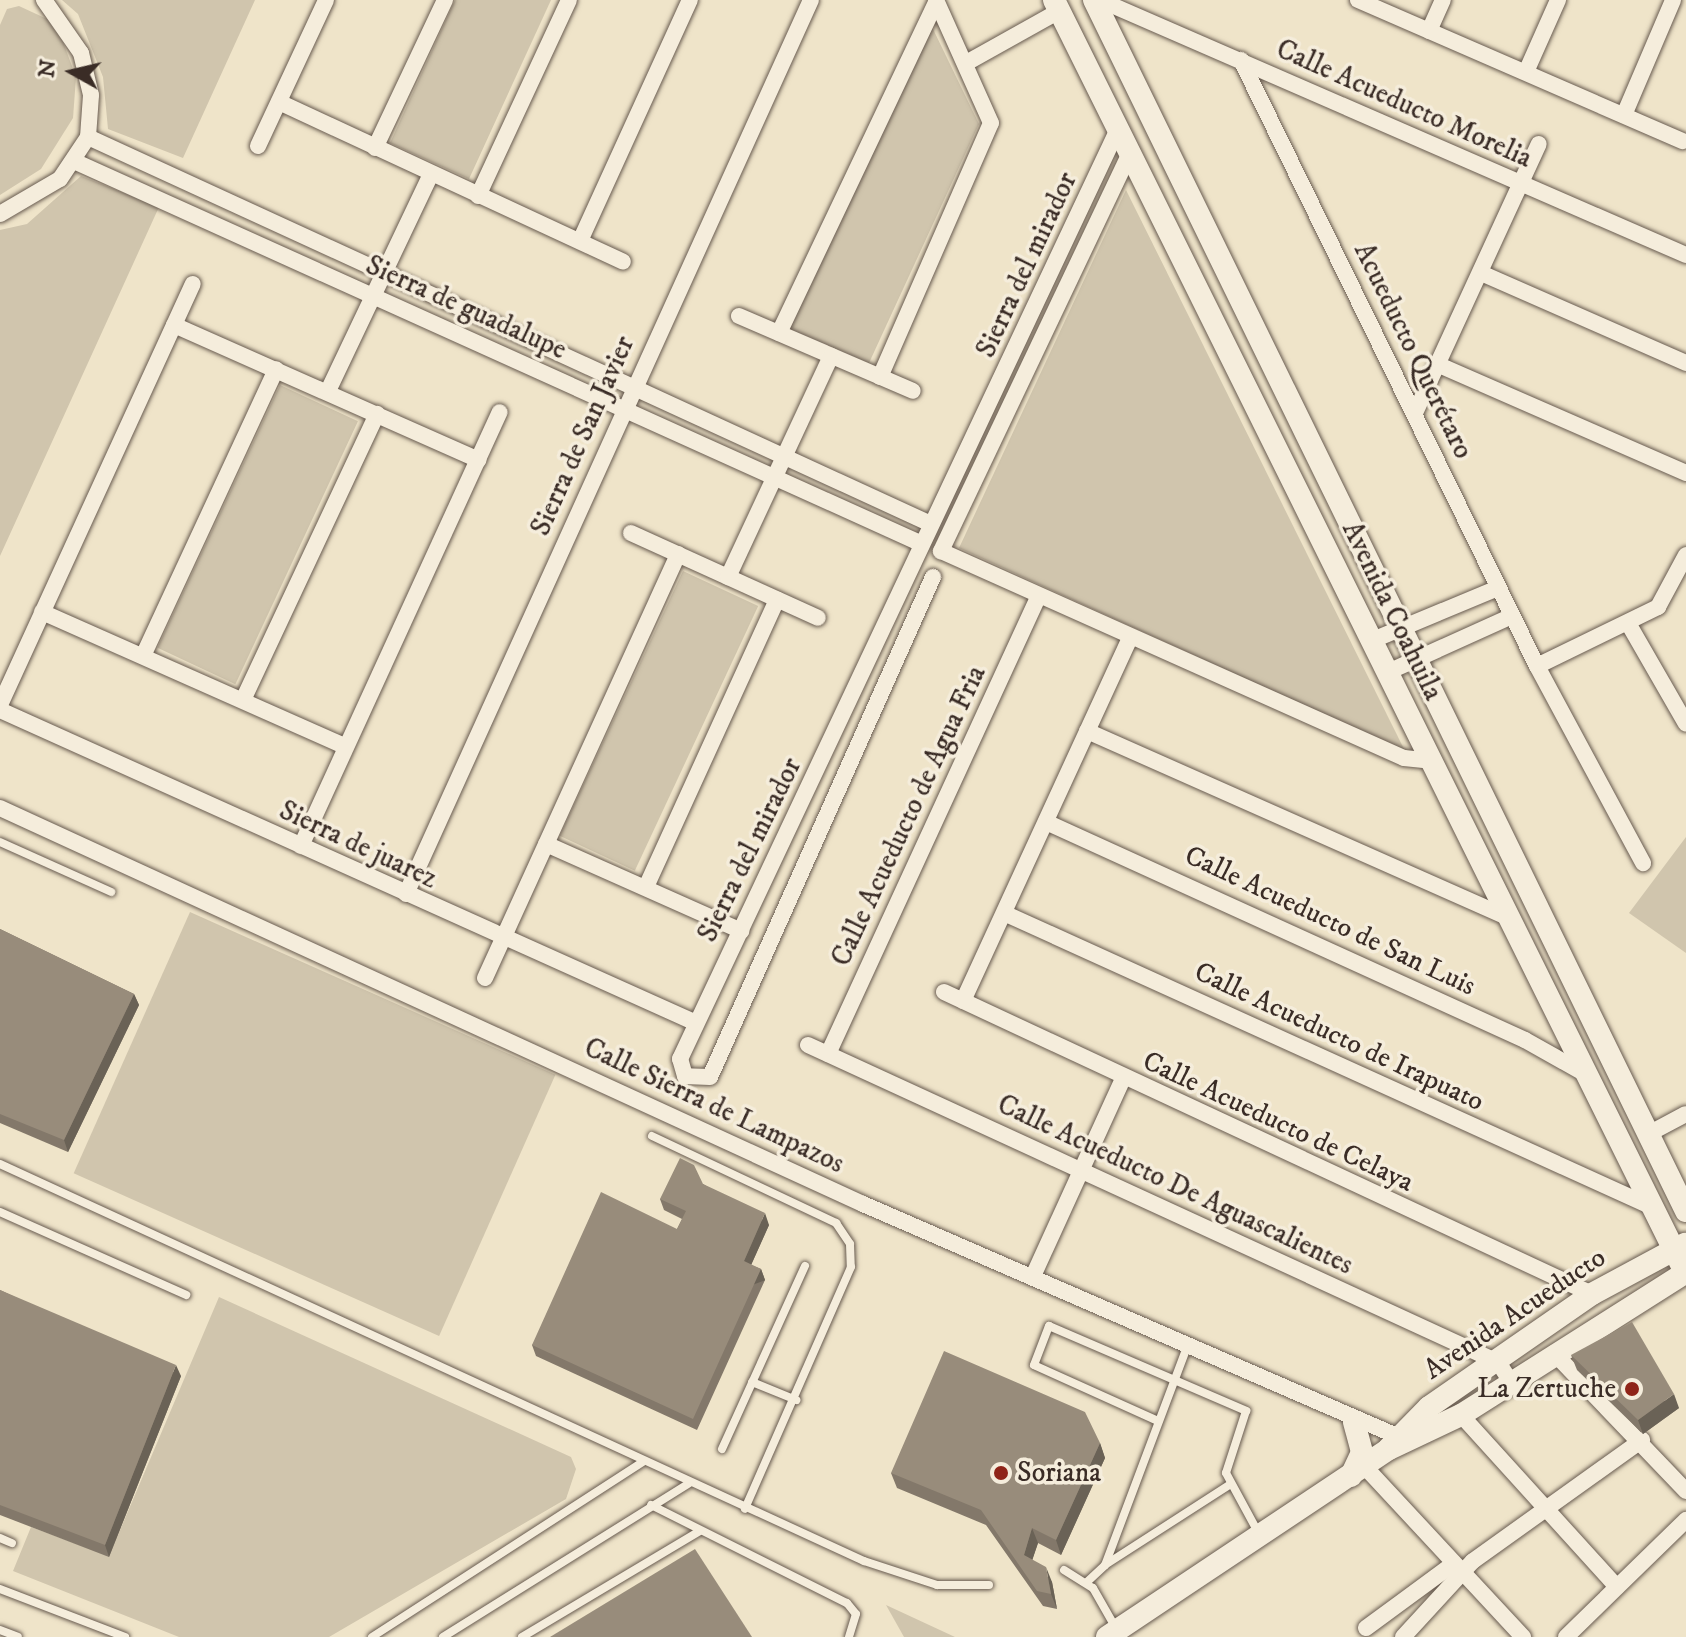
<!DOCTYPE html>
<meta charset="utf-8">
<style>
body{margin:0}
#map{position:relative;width:1686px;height:1637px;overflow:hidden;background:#efe4c9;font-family:"IM FELL DW Pica",serif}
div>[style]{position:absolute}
.green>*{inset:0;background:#d0c5ad;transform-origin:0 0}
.roads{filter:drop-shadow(0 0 2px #675a4f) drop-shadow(0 0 2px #675a4f)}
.lane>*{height:8px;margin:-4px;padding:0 4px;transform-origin:4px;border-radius:4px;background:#f5eddc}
.street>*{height:16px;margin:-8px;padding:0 8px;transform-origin:8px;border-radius:8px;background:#f5eddc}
.secondary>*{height:22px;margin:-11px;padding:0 11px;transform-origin:11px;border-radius:11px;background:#f5eddc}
.wall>*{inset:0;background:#83786a}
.shaded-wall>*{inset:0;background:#6a6256;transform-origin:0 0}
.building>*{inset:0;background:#988c7b}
.dots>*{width:22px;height:22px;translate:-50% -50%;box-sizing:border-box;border:4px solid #f5eddc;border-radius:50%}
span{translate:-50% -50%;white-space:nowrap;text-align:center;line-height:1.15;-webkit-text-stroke:7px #f5eddc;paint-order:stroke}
.street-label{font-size:28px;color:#3a2c26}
.poi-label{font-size:28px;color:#3a2c26}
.right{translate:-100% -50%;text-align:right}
.left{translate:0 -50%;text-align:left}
.north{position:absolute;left:32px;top:32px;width:80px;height:80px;-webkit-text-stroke:6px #f5eddc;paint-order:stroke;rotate:278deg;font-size:22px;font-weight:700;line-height:32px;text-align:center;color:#3a2c26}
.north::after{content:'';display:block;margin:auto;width:28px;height:36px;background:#3a2c26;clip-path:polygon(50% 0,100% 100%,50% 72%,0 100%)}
</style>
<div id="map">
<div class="green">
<div style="clip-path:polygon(62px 0,255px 0,183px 158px,108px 129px,103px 77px,78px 14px)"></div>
<div style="clip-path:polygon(455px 0,551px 0,469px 179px,390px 143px)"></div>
<div style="clip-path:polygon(19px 6px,47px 19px,63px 42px,76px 77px,73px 118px,41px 169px,0 195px,0 25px,7px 9px)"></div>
<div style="clip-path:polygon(932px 27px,979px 124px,869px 363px,788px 328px)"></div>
<div style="clip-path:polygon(81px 176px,159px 207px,0 556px,0 230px,27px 224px)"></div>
<div style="clip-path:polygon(1126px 190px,1405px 751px,959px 548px)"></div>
<div style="left:280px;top:385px;width:86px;height:290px;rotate:25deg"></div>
<div style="left:683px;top:571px;width:83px;height:292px;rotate:25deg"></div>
<div style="clip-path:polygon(1686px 837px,1686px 953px,1629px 913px)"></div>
<div style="left:190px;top:912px;width:400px;height:286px;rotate:24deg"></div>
<div style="clip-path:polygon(219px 1297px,571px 1457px,576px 1469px,566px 1499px,329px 1637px,179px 1637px,13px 1571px,31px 1527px,109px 1556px)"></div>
<div style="clip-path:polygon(886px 1605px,955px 1637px,904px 1637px)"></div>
</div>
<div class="roads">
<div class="lane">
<div style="left:0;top:842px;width:122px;rotate:24.2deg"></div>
<div style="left:652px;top:1136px;width:204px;rotate:25.3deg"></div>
<div style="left:836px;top:1223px;width:25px;rotate:56deg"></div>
<div style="left:850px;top:1244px;width:23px;rotate:88deg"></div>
<div style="left:851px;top:1267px;width:264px;rotate:113.7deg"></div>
<div style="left:0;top:1164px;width:951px;rotate:24.68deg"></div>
<div style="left:864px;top:1561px;width:77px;rotate:18.2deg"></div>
<div style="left:937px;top:1585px;width:52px"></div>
<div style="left:0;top:1212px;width:204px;rotate:24deg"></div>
<div style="left:1187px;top:1347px;width:233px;rotate:110.6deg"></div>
<div style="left:1105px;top:1565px;width:148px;rotate:-32.8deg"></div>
<div style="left:752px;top:1382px;width:48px;rotate:22.2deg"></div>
<div style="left:1158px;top:1421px;width:136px;rotate:-155.7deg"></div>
<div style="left:1034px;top:1365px;width:42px;rotate:-69deg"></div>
<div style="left:1049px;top:1326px;width:215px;rotate:23.3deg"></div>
<div style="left:1246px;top:1411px;width:65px;rotate:107.9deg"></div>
<div style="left:1226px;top:1473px;width:69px;rotate:61.6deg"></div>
<div style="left:722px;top:1449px;width:201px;rotate:-65.6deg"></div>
<div style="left:651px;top:1505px;width:219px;rotate:26.6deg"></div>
<div style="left:847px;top:1603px;width:14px;rotate:51deg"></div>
<div style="left:856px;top:1614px;width:24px;rotate:107deg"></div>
<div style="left:0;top:1538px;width:13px;rotate:23deg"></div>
<div style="left:1064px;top:1570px;width:34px;rotate:32deg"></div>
<div style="left:1093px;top:1588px;width:48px;rotate:60.3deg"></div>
<div style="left:1087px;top:1582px;width:25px;rotate:-43deg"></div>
<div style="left:0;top:1589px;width:134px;rotate:21deg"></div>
<div style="left:0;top:1630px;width:19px;rotate:21deg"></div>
<div style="left:372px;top:1637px;width:323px;rotate:-32.9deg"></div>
<div style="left:443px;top:1637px;width:290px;rotate:-32deg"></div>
<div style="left:522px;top:1637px;width:207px;rotate:-30.8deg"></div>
</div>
<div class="street">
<div style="left:1100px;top:0;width:639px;rotate:23.52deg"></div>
<div style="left:1358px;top:0;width:354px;rotate:23.5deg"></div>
<div style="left:1429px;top:31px;width:34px;rotate:-66deg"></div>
<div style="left:1241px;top:60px;width:674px;rotate:63.97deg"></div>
<div style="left:1537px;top:666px;width:224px;rotate:61.7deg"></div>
<div style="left:966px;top:63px;width:107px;rotate:-29.2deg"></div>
<div style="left:1526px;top:72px;width:79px;rotate:-66deg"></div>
<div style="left:279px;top:102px;width:379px;rotate:24.9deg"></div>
<div style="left:1624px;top:115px;width:125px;rotate:-66.9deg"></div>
<div style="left:88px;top:137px;width:928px;rotate:24.66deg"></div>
<div style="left:258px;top:146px;width:161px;rotate:-65deg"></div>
<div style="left:375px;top:148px;width:164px;rotate:-64.7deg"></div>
<div style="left:1130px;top:153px;width:441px;rotate:115.4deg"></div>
<div style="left:941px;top:551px;width:507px;rotate:24.09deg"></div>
<div style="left:1404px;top:758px;width:27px;rotate:6deg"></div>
<div style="left:76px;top:162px;width:928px;rotate:24.3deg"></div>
<div style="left:478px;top:196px;width:216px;rotate:-65.1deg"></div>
<div style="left:0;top:214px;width:69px;rotate:-30.3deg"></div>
<div style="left:60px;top:179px;width:50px;rotate:-56.3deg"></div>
<div style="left:88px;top:137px;width:42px;rotate:-85.9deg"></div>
<div style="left:91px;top:95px;width:43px;rotate:-103.4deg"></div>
<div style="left:81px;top:53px;width:65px;rotate:-124.9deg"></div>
<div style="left:580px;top:241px;width:265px;rotate:-65.5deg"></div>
<div style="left:1481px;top:273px;width:224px;rotate:23.7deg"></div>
<div style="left:739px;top:316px;width:189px;rotate:23.3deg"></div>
<div style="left:174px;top:325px;width:333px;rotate:23.9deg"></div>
<div style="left:779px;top:333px;width:366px;rotate:-64.6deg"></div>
<div style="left:1439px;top:365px;width:270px;rotate:23.6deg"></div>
<div style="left:880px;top:377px;width:277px;rotate:-66.4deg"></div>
<div style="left:991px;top:123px;width:135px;rotate:-114.1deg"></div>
<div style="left:328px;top:391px;width:238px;rotate:-64.6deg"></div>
<div style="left:1415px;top:413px;width:296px;rotate:-65.3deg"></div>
<div style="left:631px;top:533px;width:205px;rotate:24.4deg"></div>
<div style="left:728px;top:577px;width:244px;rotate:-65deg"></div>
<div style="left:933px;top:577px;width:547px;rotate:114.04deg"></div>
<div style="left:710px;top:1077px;width:25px;rotate:-178deg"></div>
<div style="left:685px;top:1076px;width:18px;rotate:-106deg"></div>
<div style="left:680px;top:1059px;width:1030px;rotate:-64.78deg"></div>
<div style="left:42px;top:612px;width:331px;rotate:23.9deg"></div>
<div style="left:1628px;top:623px;width:116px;rotate:60.1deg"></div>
<div style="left:1373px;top:640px;width:135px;rotate:-22.6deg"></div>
<div style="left:143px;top:656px;width:316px;rotate:-65.1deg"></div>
<div style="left:1537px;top:666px;width:135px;rotate:-26deg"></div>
<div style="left:1658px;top:607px;width:59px;rotate:-61.7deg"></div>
<div style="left:1388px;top:672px;width:136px;rotate:-24.3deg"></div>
<div style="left:243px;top:700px;width:316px;rotate:-64.9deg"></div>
<div style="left:0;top:705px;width:463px;rotate:-65.4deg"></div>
<div style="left:0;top:710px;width:763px;rotate:24.21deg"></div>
<div style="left:1087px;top:731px;width:464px;rotate:23.9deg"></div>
<div style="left:0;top:808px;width:950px;rotate:24.65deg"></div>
<div style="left:863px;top:1204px;width:592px;rotate:23.49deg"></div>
<div style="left:1046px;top:822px;width:526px;rotate:24.47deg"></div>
<div style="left:1525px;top:1040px;width:71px;rotate:29.4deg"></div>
<div style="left:546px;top:844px;width:214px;rotate:24deg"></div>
<div style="left:301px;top:846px;width:477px;rotate:-65.4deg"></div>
<div style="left:646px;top:887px;width:316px;rotate:-65.5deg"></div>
<div style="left:406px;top:894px;width:981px;rotate:-65.63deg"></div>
<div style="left:1006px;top:914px;width:707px;rotate:24.39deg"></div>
<div style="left:485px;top:978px;width:466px;rotate:-65.5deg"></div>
<div style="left:944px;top:992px;width:715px;rotate:24.99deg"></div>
<div style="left:963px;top:1001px;width:397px;rotate:-65.3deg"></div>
<div style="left:808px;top:1045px;width:759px;rotate:24.68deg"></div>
<div style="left:1498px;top:1362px;width:24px;rotate:57deg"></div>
<div style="left:828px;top:1054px;width:500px;rotate:-65.3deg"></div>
<div style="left:1652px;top:1132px;width:38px;rotate:-28deg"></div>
<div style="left:1034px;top:1274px;width:214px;rotate:-65.5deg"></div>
<div style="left:1554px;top:1353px;width:191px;rotate:46.3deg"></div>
<div style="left:1461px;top:1415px;width:232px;rotate:47.8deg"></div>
<div style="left:1366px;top:1468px;width:231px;rotate:47.1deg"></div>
<div style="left:1366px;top:1628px;width:108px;rotate:-36.3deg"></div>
<div style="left:1403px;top:1637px;width:103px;rotate:-47.4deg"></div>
<div style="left:1473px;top:1561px;width:208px;rotate:-35.6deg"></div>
<div style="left:1566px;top:1637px;width:168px;rotate:-44.3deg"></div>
</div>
<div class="secondary">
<div style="left:1054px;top:0;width:1422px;rotate:63.62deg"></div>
<div style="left:1094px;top:0;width:1348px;rotate:63.95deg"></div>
<div style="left:1389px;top:1448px;width:57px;rotate:-45.7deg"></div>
<div style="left:1429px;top:1407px;width:198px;rotate:-34.7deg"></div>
<div style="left:1592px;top:1294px;width:106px;rotate:-28.3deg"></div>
<div style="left:1351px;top:1476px;width:26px;rotate:-65deg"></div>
<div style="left:1362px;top:1452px;width:31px;rotate:-105deg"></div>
<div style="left:1107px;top:1637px;width:339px;rotate:-33.7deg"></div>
<div style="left:1389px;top:1449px;width:80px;rotate:-25.3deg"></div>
<div style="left:1461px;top:1415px;width:267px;rotate:-32.4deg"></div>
</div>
</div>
<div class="wall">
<div style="clip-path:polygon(0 929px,134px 994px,139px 1005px,68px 1152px,0 1123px)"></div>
<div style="clip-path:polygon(703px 1184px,769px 1225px,751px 1265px,761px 1269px,765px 1280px,697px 1430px,536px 1356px,532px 1345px,677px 1229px,682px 1219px,664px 1210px,660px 1199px)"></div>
<div style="clip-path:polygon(0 1290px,181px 1376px,109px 1557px,0 1515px)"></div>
<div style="clip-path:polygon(1571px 1355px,1679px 1408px,1643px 1434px,1577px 1370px)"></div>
<div style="clip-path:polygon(1100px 1443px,1105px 1458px,1061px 1555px,1038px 1543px,1032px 1560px,1052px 1582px,1057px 1609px,1043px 1606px,986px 1525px,897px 1488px,891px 1473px)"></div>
</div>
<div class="shaded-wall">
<div style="clip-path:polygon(134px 994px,139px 1005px,68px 1152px,64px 1140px)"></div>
<div style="clip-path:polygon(765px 1213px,769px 1225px,748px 1272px,744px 1261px)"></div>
<div style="left:761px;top:1269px;width:12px;height:165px;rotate:70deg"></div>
<div style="clip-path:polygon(176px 1365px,181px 1376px,109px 1557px,105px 1545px)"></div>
<div style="clip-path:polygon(1674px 1394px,1679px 1408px,1643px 1434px,1638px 1420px)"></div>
<div style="clip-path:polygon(1100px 1443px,1105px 1458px,1061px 1555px,1056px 1540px)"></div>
<div style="clip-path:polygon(1032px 1528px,1038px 1543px,1029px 1570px,1024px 1555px)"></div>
<div style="clip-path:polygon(1046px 1567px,1052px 1582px,1057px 1609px,1051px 1594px)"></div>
</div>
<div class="building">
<div style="clip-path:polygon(0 929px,134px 994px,64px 1140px,0 1114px)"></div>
<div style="clip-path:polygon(680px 1158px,694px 1165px,703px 1184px,765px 1213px,744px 1261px,761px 1269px,693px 1419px,532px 1345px,601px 1192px,677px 1229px,686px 1211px,660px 1199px)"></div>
<div style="clip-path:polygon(0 1290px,176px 1365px,105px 1545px,0 1505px)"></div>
<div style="clip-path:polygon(1632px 1322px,1674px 1394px,1638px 1420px,1571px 1355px)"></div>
<div style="clip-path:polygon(944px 1351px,1085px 1412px,1100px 1443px,1056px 1540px,1032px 1528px,1024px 1555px,1046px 1567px,1051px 1594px,1037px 1591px,981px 1510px,891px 1473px)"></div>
<div style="clip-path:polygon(695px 1549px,752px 1637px,550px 1637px)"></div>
</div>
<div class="dots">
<div style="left:1632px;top:1389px;background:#8f2418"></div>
<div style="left:1001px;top:1473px;background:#8f2418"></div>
</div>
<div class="street-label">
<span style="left:1404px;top:104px;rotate:24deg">Calle Acueducto Morelia</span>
<span style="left:1027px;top:265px;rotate:-65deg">Sierra del mirador</span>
<span style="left:466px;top:308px;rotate:24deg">Sierra de guadalupe</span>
<span style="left:1413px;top:351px;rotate:64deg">Acueducto Querétaro</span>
<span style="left:583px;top:436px;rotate:-66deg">Sierra de San Javier</span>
<span style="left:1392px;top:611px;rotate:64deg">Avenida Coahuila</span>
<span style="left:909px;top:816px;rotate:-65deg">Calle Acueducto de Agua Fria</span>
<span style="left:358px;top:845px;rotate:25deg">Sierra de juarez</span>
<span style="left:750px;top:850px;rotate:-64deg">Sierra del mirador</span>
<span style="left:1330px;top:921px;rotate:25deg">Calle Acueducto de San Luis</span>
<span style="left:1339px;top:1037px;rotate:25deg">Calle Acueducto de Irapuato</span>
<span style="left:714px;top:1106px;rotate:25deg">Calle Sierra de Lampazos</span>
<span style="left:1278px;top:1122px;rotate:25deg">Calle Acueducto de Celaya</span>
<span style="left:1175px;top:1185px;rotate:25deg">Calle Acueducto De Aguascalientes</span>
<span style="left:1515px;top:1314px;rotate:-34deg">Avenida Acueducto</span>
</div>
<div class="poi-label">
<span class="right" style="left:1616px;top:1389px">La Zertuche</span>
<span class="left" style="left:1017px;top:1473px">Soriana</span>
</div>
<div class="north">N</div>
</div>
